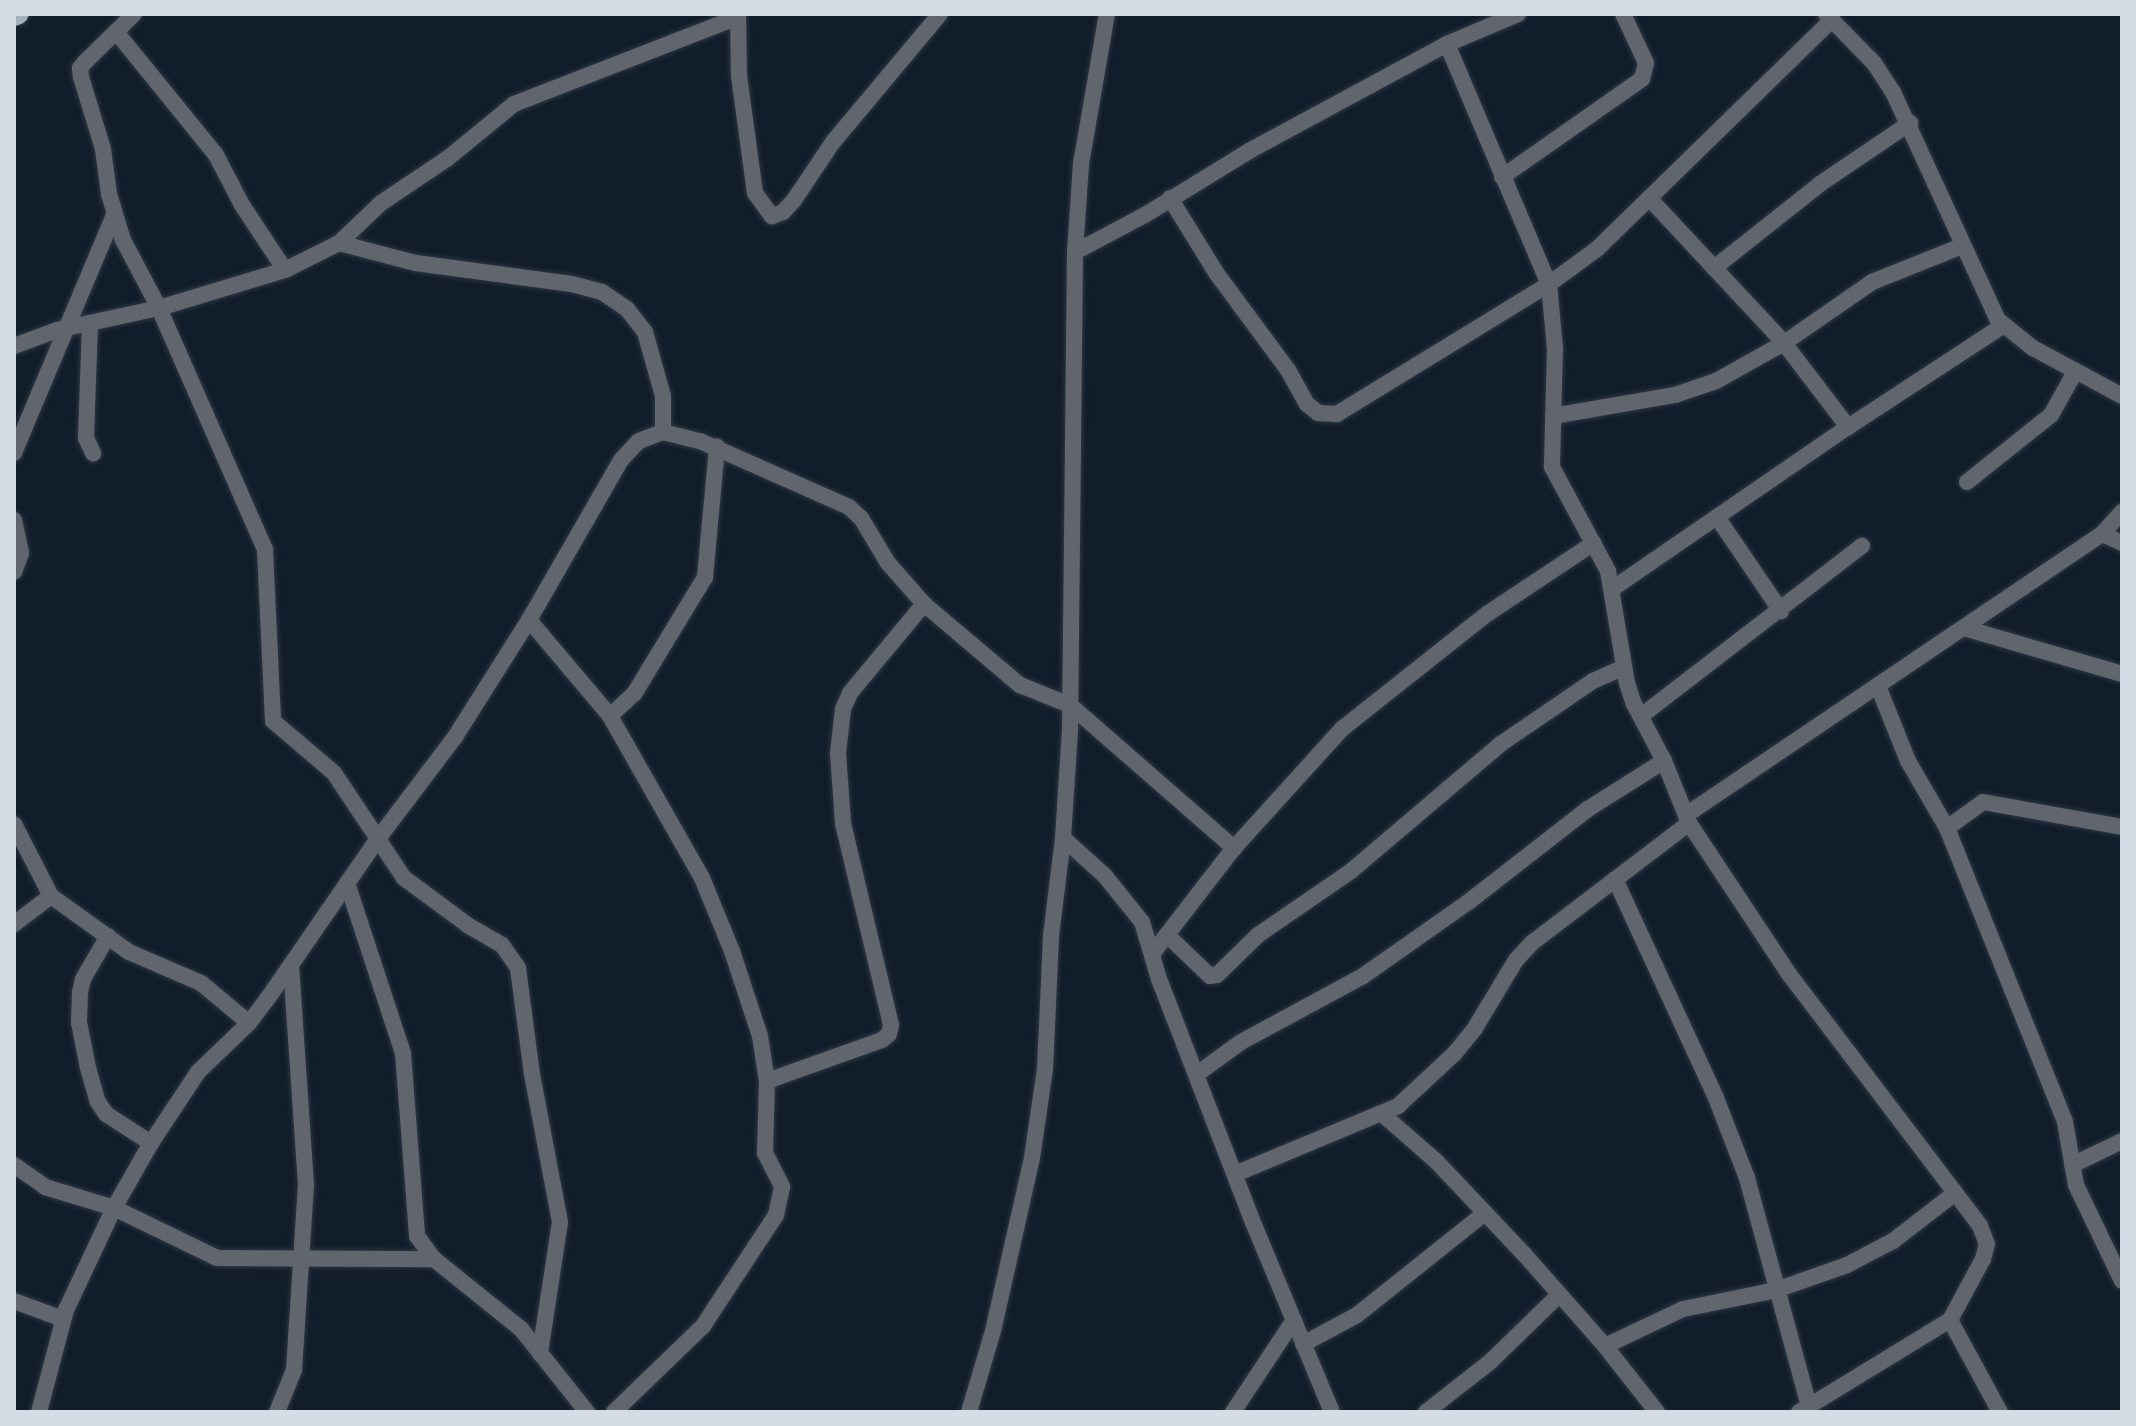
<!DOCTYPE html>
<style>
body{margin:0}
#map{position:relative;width:2136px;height:1426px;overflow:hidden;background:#121d2b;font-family:"DM Sans",sans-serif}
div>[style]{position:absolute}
.roads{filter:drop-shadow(0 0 2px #2d3845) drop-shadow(0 0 2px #2d3845)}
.minor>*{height:16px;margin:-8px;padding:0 8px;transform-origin:8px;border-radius:8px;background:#61666e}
.major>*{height:20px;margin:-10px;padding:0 10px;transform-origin:10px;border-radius:10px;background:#a6b2c2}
span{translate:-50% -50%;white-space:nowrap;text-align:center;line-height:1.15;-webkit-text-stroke:6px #121d2b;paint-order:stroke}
.frame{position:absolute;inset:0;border:16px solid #d4dce5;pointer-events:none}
</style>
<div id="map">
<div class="roads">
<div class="minor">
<div style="left:134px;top:14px;width:69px;rotate:135.6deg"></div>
<div style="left:85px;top:62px;width:8px;rotate:130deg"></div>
<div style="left:80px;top:68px;width:9px;rotate:84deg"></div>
<div style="left:81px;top:77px;width:75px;rotate:73deg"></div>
<div style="left:103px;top:149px;width:45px;rotate:82.4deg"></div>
<div style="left:109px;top:194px;width:48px;rotate:73.1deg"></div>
<div style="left:123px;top:240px;width:77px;rotate:62.1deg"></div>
<div style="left:159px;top:308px;width:264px;rotate:66.3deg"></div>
<div style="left:265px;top:550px;width:171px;rotate:87.3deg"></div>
<div style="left:273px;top:721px;width:80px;rotate:40.4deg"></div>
<div style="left:334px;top:773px;width:126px;rotate:56.3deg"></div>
<div style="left:404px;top:878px;width:81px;rotate:36.4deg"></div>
<div style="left:469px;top:926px;width:38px;rotate:30deg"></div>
<div style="left:502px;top:945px;width:28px;rotate:55deg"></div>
<div style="left:518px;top:968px;width:107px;rotate:82.5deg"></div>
<div style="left:532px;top:1074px;width:151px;rotate:79.3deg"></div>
<div style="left:560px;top:1222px;width:133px;rotate:98.7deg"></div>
<div style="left:738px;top:14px;width:62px;rotate:89.1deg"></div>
<div style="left:739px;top:76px;width:118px;rotate:82.2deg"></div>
<div style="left:755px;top:193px;width:29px;rotate:54deg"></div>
<div style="left:772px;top:216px;width:12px;rotate:-20deg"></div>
<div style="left:783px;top:212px;width:16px;rotate:-47deg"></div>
<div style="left:794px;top:200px;width:70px;rotate:-56.1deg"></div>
<div style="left:833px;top:142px;width:167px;rotate:-50.1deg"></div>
<div style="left:1826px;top:14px;width:69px;rotate:45.6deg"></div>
<div style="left:1874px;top:63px;width:35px;rotate:57deg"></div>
<div style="left:1893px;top:92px;width:251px;rotate:65.3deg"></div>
<div style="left:1998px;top:320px;width:45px;rotate:38.7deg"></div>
<div style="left:2033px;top:348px;width:101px;rotate:28.3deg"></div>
<div style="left:117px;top:33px;width:157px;rotate:50.9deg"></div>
<div style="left:216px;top:155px;width:56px;rotate:62.5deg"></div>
<div style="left:242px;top:205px;width:78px;rotate:56.5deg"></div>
<div style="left:1447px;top:44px;width:261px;rotate:67deg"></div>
<div style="left:1549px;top:284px;width:65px;rotate:84.7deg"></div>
<div style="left:1555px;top:349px;width:118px;rotate:91.5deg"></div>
<div style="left:1552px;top:467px;width:118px;rotate:61.7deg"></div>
<div style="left:1608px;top:571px;width:114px;rotate:80.4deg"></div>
<div style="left:1627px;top:683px;width:22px;rotate:72deg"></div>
<div style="left:1634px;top:704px;width:64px;rotate:62.2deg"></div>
<div style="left:1664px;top:761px;width:67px;rotate:68deg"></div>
<div style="left:1689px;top:823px;width:181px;rotate:56.5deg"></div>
<div style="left:1789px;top:974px;width:316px;rotate:52.8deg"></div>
<div style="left:1980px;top:1226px;width:19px;rotate:69deg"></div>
<div style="left:1987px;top:1244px;width:16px;rotate:105deg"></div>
<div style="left:1983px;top:1259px;width:69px;rotate:118.4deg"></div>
<div style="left:1950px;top:1320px;width:177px;rotate:148.6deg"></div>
<div style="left:1502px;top:177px;width:171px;rotate:-35deg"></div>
<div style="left:1642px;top:79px;width:16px;rotate:-76deg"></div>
<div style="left:1646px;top:63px;width:54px;rotate:-115.1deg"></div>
<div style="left:1170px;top:198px;width:89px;rotate:58.3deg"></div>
<div style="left:1217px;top:274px;width:119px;rotate:53.5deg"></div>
<div style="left:1288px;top:370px;width:39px;rotate:61deg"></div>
<div style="left:1307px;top:404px;width:14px;rotate:39deg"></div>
<div style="left:1318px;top:413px;width:19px;rotate:3deg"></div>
<div style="left:1337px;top:414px;width:249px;rotate:-31.5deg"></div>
<div style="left:1549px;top:284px;width:59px;rotate:-36.1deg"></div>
<div style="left:1597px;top:249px;width:328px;rotate:-44.3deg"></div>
<div style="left:1649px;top:198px;width:198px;rotate:47deg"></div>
<div style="left:1784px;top:343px;width:106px;rotate:52.7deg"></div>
<div style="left:339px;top:243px;width:58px;rotate:-43.6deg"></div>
<div style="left:381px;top:203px;width:81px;rotate:-33.9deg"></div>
<div style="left:448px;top:158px;width:85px;rotate:-39.3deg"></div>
<div style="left:514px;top:104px;width:240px;rotate:-21.2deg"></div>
<div style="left:1075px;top:252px;width:79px;rotate:-27.9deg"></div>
<div style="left:1145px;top:215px;width:122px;rotate:-31.6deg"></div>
<div style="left:1249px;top:151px;width:225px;rotate:-28.4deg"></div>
<div style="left:1447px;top:44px;width:77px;rotate:-22.9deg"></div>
<div style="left:1714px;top:268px;width:135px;rotate:-38.4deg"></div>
<div style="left:1820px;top:184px;width:109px;rotate:-34.1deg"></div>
<div style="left:90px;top:323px;width:115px;rotate:92deg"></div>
<div style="left:86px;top:438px;width:17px;rotate:65deg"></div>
<div style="left:14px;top:346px;width:46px;rotate:-20.4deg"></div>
<div style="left:57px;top:330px;width:104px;rotate:-12.2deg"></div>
<div style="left:159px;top:308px;width:132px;rotate:-16.8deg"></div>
<div style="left:285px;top:270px;width:60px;rotate:-26.6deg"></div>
<div style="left:339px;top:243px;width:80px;rotate:14.6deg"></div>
<div style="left:416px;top:263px;width:157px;rotate:7.7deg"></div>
<div style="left:572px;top:284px;width:31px;rotate:15deg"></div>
<div style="left:602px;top:292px;width:30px;rotate:34deg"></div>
<div style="left:627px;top:309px;width:29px;rotate:52deg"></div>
<div style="left:645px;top:332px;width:66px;rotate:74.3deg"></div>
<div style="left:663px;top:396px;width:36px;rotate:90deg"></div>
<div style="left:1553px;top:416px;width:124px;rotate:-9.8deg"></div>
<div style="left:1675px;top:395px;width:43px;rotate:-18.9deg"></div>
<div style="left:1716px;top:381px;width:78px;rotate:-29.2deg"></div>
<div style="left:1784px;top:343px;width:107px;rotate:-34.7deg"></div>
<div style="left:1872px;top:282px;width:97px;rotate:-21.8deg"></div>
<div style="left:14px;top:453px;width:258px;rotate:-67.2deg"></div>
<div style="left:1967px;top:482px;width:107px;rotate:-38.6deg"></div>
<div style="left:2051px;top:415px;width:49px;rotate:-60.8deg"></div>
<div style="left:1717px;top:517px;width:114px;rotate:55.8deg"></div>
<div style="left:14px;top:520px;width:34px;rotate:78deg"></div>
<div style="left:21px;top:553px;width:20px;rotate:110deg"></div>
<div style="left:2102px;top:534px;width:22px;rotate:24deg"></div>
<div style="left:1612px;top:589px;width:286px;rotate:-34.5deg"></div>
<div style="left:1848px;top:427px;width:186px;rotate:-33.2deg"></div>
<div style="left:529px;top:620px;width:126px;rotate:49.8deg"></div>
<div style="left:610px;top:716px;width:186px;rotate:60.4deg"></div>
<div style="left:702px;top:878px;width:79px;rotate:67.7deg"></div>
<div style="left:732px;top:951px;width:89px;rotate:71.8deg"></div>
<div style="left:760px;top:1036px;width:46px;rotate:81.2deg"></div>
<div style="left:767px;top:1081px;width:72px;rotate:91.6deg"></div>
<div style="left:765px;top:1153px;width:38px;rotate:63deg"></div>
<div style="left:782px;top:1187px;width:29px;rotate:102deg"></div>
<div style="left:776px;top:1215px;width:133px;rotate:123.3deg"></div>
<div style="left:703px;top:1326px;width:124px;rotate:136deg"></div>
<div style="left:1964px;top:628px;width:165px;rotate:16.2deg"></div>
<div style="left:1878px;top:686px;width:81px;rotate:68.2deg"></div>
<div style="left:1908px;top:761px;width:78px;rotate:59.8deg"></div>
<div style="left:1947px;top:828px;width:317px;rotate:68.1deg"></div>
<div style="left:2065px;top:1122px;width:64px;rotate:80.1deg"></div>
<div style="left:2076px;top:1185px;width:106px;rotate:64.4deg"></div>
<div style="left:610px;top:716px;width:33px;rotate:-43deg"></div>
<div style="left:634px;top:694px;width:137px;rotate:-58.7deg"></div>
<div style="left:705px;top:577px;width:131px;rotate:-84.7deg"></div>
<div style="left:1641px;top:716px;width:279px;rotate:-37.6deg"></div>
<div style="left:1686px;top:815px;width:502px;rotate:-34.04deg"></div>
<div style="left:2102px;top:534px;width:30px;rotate:-48deg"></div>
<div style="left:14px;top:824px;width:81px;rotate:62.8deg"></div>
<div style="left:51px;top:896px;width:96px;rotate:35.7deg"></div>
<div style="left:129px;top:952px;width:78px;rotate:23.3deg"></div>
<div style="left:201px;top:983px;width:62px;rotate:39.8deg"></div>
<div style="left:1947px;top:828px;width:44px;rotate:-35.8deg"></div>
<div style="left:1983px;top:802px;width:141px;rotate:10.2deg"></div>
<div style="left:1063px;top:838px;width:57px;rotate:42.1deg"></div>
<div style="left:1105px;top:876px;width:59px;rotate:51.2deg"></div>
<div style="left:1142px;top:922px;width:59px;rotate:73.4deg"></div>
<div style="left:1159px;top:979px;width:258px;rotate:68.9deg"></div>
<div style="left:1252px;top:1220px;width:208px;rotate:67.4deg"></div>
<div style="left:1615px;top:879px;width:241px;rotate:65.2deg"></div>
<div style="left:1716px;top:1098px;width:86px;rotate:68.8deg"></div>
<div style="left:1747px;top:1178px;width:236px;rotate:74.8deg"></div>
<div style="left:347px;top:883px;width:179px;rotate:71.8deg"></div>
<div style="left:403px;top:1053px;width:184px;rotate:85.6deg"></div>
<div style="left:417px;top:1236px;width:29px;rotate:54deg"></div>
<div style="left:434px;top:1259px;width:112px;rotate:38.8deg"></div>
<div style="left:521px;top:1329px;width:106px;rotate:51.5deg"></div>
<div style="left:14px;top:924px;width:46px;rotate:-37.1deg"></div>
<div style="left:1167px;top:935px;width:59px;rotate:43.6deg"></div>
<div style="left:1210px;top:976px;width:7px;rotate:-8deg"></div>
<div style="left:1217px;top:975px;width:57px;rotate:-44.3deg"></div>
<div style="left:1258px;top:935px;width:113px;rotate:-34.5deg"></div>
<div style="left:1351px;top:871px;width:198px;rotate:-40.3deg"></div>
<div style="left:1502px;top:743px;width:110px;rotate:-34.3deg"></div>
<div style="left:1593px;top:681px;width:34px;rotate:-24deg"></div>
<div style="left:108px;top:936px;width:50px;rotate:120.2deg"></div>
<div style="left:83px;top:979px;width:13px;rotate:103deg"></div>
<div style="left:80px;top:992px;width:30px;rotate:92deg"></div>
<div style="left:79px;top:1022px;width:47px;rotate:78.9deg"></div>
<div style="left:88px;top:1068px;width:35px;rotate:74deg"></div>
<div style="left:98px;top:1102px;width:14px;rotate:56deg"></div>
<div style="left:106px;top:1114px;width:54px;rotate:32.8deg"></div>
<div style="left:1152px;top:954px;width:134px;rotate:-52.3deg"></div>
<div style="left:1234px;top:848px;width:162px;rotate:-47.8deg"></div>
<div style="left:1343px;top:728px;width:184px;rotate:-38.4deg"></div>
<div style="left:1487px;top:614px;width:128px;rotate:-33.6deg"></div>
<div style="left:1197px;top:1074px;width:54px;rotate:-36deg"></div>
<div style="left:1241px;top:1042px;width:139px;rotate:-28.4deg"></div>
<div style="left:1363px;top:976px;width:132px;rotate:-35.1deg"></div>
<div style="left:1471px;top:900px;width:148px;rotate:-37.9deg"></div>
<div style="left:1588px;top:809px;width:90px;rotate:-32.3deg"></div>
<div style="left:767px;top:1081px;width:122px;rotate:-19.6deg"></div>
<div style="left:882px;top:1040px;width:9px;rotate:-41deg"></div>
<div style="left:889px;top:1034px;width:9px;rotate:-77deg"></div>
<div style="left:891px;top:1025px;width:208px;rotate:-103.4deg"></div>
<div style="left:843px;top:823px;width:70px;rotate:-94.1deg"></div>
<div style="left:838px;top:753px;width:44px;rotate:-83.5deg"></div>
<div style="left:843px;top:709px;width:17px;rotate:-66deg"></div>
<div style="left:850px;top:693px;width:116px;rotate:-50.3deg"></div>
<div style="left:1381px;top:1113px;width:73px;rotate:41.1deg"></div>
<div style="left:1436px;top:1161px;width:128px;rotate:46.6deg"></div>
<div style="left:1524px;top:1254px;width:123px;rotate:48.6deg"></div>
<div style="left:1605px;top:1346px;width:84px;rotate:51.8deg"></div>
<div style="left:14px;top:1165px;width:38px;rotate:35deg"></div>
<div style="left:45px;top:1187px;width:72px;rotate:16.9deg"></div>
<div style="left:114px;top:1208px;width:114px;rotate:25.9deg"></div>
<div style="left:217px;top:1258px;width:217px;rotate:0.3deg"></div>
<div style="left:2072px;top:1165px;width:55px;rotate:-25.6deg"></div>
<div style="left:1235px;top:1174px;width:177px;rotate:-22.6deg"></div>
<div style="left:1398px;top:1106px;width:78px;rotate:-42.9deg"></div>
<div style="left:1455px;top:1053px;width:32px;rotate:-51deg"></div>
<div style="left:1475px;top:1028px;width:79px;rotate:-58.9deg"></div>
<div style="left:1516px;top:960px;width:25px;rotate:-47deg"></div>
<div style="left:1533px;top:942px;width:196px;rotate:-37.3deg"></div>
<div style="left:14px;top:1301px;width:52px;rotate:20.2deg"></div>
<div style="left:1950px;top:1320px;width:105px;rotate:61.5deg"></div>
<div style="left:1303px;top:1344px;width:61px;rotate:-28.2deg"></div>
<div style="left:1357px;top:1315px;width:164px;rotate:-38.6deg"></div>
<div style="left:1605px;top:1346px;width:86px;rotate:-25.4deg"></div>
<div style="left:1683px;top:1309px;width:95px;rotate:-11.5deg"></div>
<div style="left:1776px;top:1290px;width:75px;rotate:-19.4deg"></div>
<div style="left:1847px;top:1265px;width:52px;rotate:-27.6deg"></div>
<div style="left:1893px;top:1241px;width:78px;rotate:-37.7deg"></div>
<div style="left:39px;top:1412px;width:106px;rotate:-75.2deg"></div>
<div style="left:66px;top:1310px;width:113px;rotate:-64.8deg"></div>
<div style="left:114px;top:1208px;width:75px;rotate:-60.4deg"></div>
<div style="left:151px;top:1143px;width:85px;rotate:-56.5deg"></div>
<div style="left:198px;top:1072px;width:71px;rotate:-43.9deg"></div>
<div style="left:249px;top:1023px;width:31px;rotate:-53deg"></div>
<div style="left:268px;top:998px;width:192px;rotate:-55.4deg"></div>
<div style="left:377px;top:840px;width:129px;rotate:-52.9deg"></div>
<div style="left:455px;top:737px;width:138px;rotate:-57.7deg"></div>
<div style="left:529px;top:620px;width:185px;rotate:-60.1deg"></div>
<div style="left:621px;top:460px;width:26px;rotate:-47deg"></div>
<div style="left:639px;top:441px;width:26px;rotate:-21deg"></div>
<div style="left:663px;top:432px;width:38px;rotate:14deg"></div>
<div style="left:700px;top:441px;width:163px;rotate:23.9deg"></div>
<div style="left:849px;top:507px;width:16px;rotate:43deg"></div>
<div style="left:861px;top:518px;width:52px;rotate:59deg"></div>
<div style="left:888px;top:563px;width:55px;rotate:48.7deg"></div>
<div style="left:924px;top:604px;width:126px;rotate:40.2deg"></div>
<div style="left:1020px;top:685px;width:54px;rotate:21.8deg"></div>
<div style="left:1070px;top:705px;width:218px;rotate:41.1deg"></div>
<div style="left:277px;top:1412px;width:45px;rotate:-68deg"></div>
<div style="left:294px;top:1370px;width:185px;rotate:-86.3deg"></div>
<div style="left:306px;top:1185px;width:221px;rotate:-93.9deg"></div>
<div style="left:969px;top:1412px;width:84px;rotate:-73.5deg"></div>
<div style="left:993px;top:1331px;width:177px;rotate:-77.3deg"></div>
<div style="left:1032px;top:1158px;width:90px;rotate:-81.7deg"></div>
<div style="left:1045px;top:1069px;width:133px;rotate:-87.4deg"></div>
<div style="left:1051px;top:936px;width:99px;rotate:-83deg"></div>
<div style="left:1063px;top:838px;width:107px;rotate:-86.3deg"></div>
<div style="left:1070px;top:731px;width:479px;rotate:-89.4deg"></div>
<div style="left:1075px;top:252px;width:88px;rotate:-86.1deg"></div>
<div style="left:1081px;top:164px;width:152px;rotate:-80.2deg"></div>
<div style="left:1233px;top:1412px;width:110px;rotate:-56.5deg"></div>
<div style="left:1426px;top:1412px;width:81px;rotate:-38deg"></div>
<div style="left:1490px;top:1362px;width:96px;rotate:-44.2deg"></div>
</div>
<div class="major">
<div style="left:14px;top:16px;width:5px;rotate:-22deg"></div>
</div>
</div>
<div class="frame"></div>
</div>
